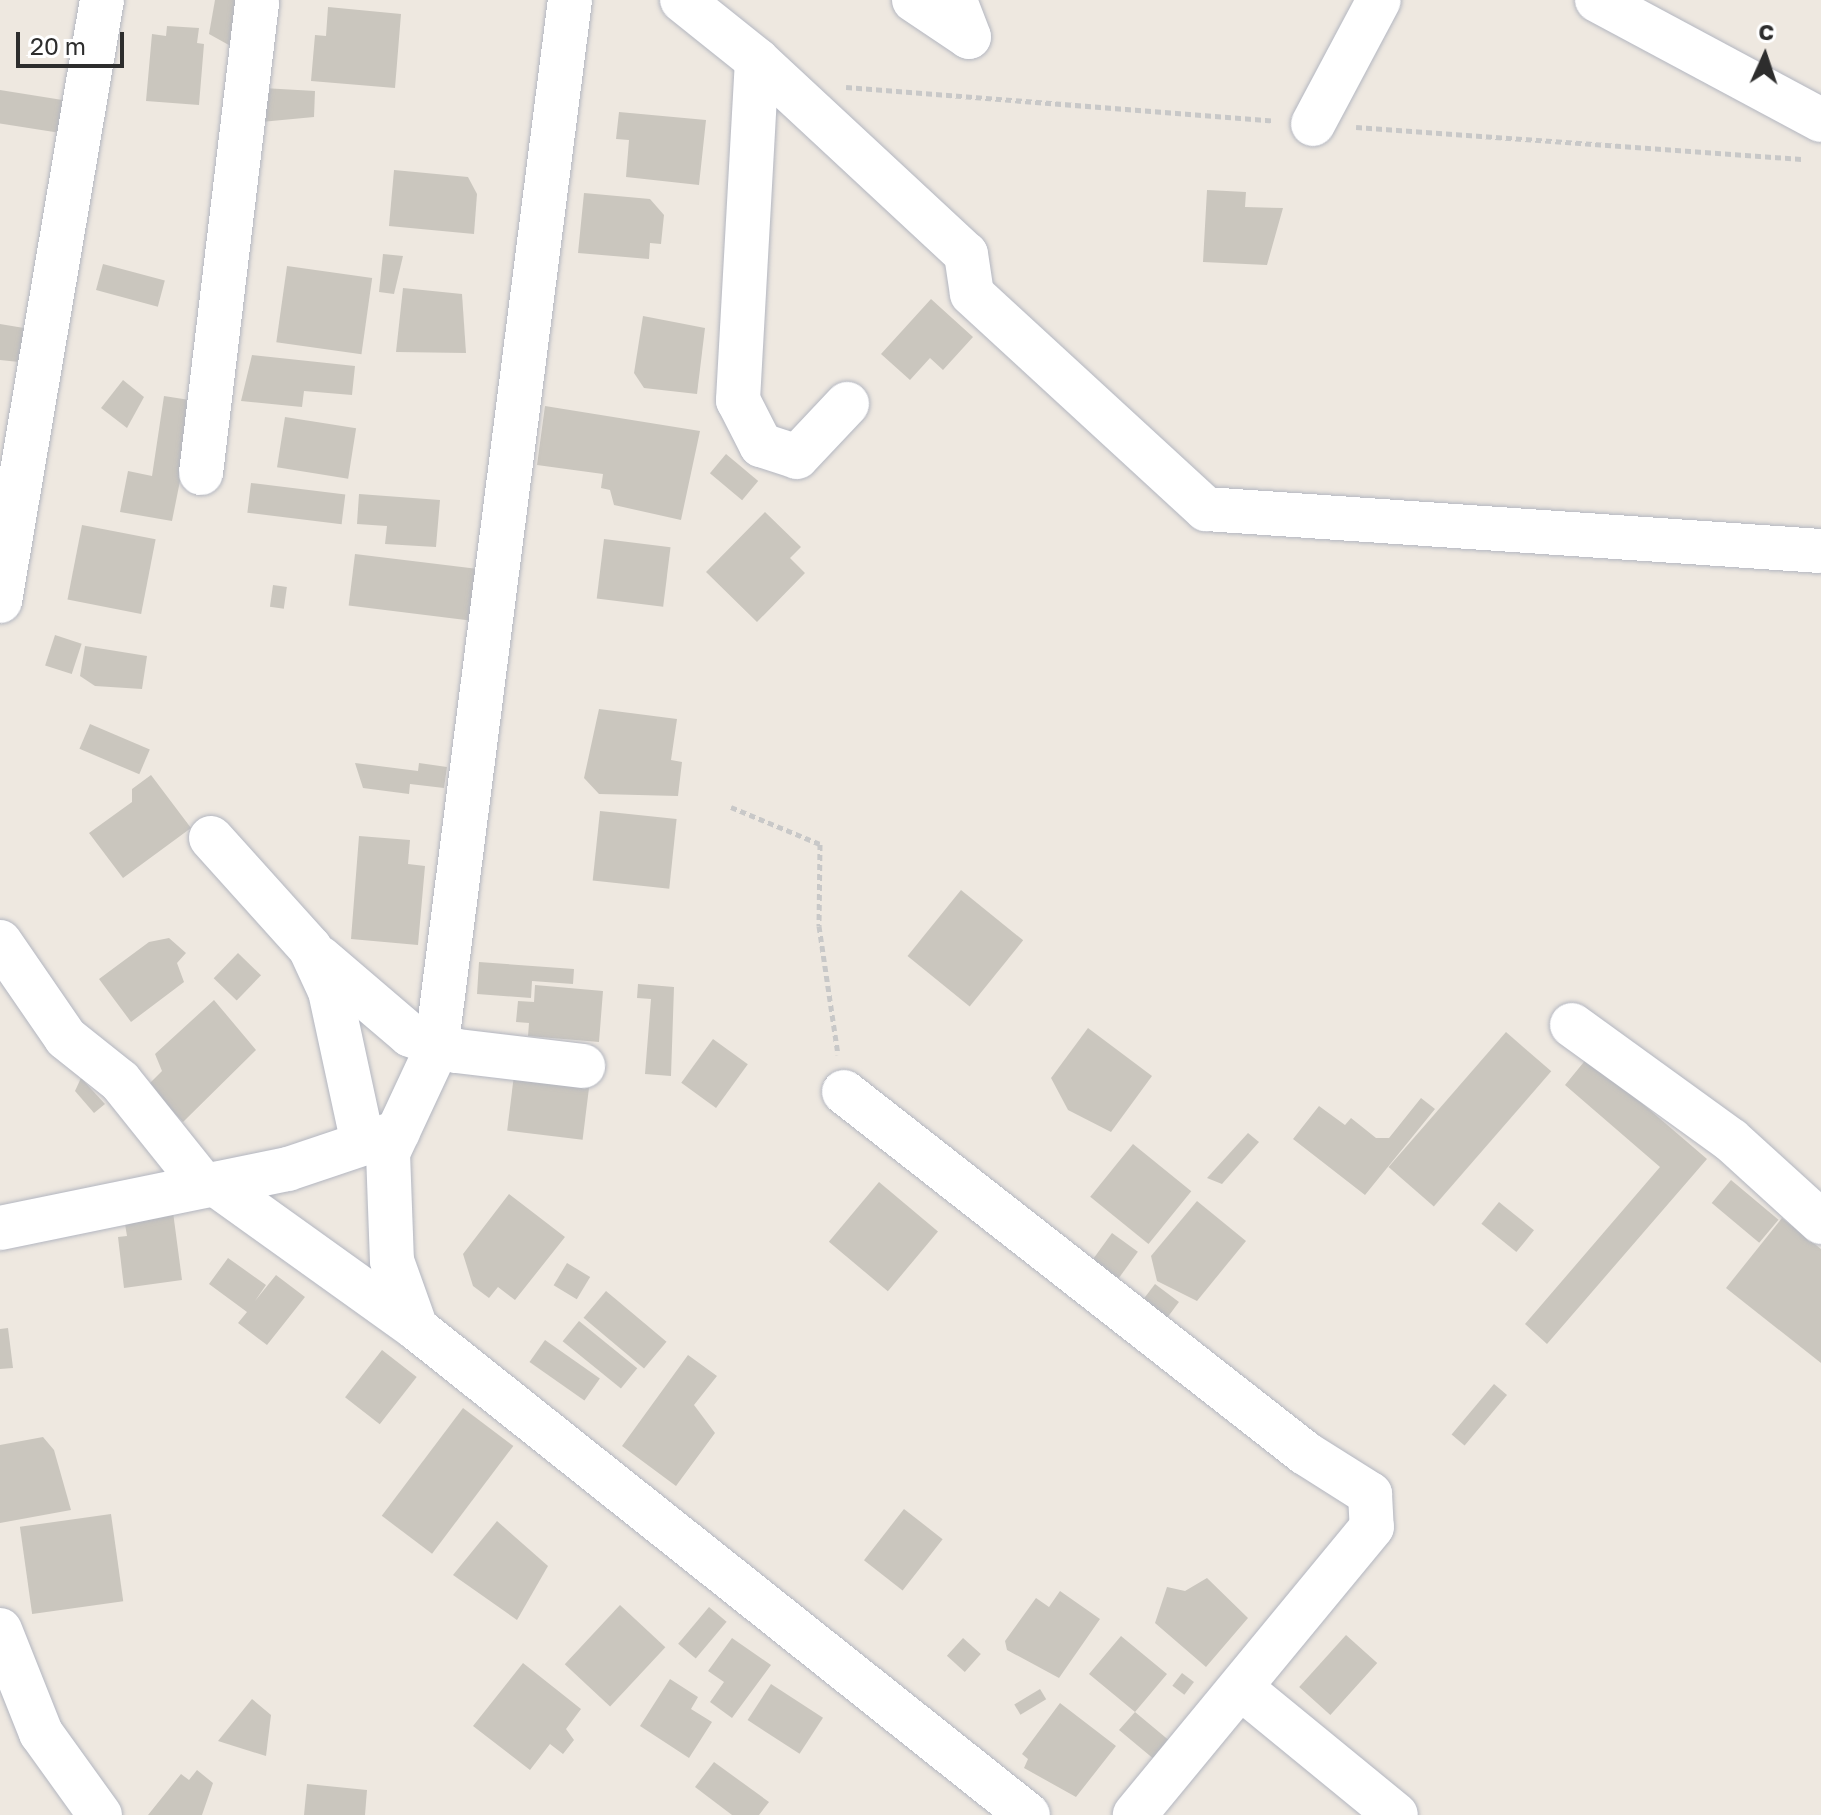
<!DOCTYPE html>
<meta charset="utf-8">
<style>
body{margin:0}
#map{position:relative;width:1821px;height:1815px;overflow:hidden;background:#eee8e0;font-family:"Golos Text",sans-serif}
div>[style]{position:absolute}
.building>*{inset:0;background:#cac6be;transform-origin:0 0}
.path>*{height:5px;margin-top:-2.5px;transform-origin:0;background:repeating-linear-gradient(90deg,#c8c8c8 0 6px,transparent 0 10px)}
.roads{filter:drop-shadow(0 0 2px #b3b6c0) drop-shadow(0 0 2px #b3b6c0)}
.minor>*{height:44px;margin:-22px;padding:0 22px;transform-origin:22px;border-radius:22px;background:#fff}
span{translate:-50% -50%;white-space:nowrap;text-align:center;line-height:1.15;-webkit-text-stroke:6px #fff;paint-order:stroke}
.north{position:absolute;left:1725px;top:16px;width:80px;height:80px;-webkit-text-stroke:6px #fff;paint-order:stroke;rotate:3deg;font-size:22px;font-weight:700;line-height:32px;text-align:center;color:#2d2d2d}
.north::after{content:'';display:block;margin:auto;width:28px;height:36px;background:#2d2d2d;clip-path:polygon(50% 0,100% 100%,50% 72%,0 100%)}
.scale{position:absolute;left:16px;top:32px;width:108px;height:36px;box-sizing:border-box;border:4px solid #2d2d2d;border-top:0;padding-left:10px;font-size:24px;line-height:28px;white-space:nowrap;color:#2d2d2d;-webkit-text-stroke:6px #fff;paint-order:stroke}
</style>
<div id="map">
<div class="building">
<div style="clip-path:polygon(215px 0,245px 0,236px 49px,209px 34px)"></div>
<div style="clip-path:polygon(328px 7px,401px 14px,395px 88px,311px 81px,315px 35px,326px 36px)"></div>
<div style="clip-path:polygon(167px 26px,199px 28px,197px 43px,204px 44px,199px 105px,146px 101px,152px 34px,166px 36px)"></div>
<div style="clip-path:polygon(263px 88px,315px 91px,314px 117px,261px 122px)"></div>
<div style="left:0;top:90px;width:68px;height:33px;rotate:9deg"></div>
<div style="clip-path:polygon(619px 112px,706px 120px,699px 185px,626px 177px,629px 140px,616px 139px)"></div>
<div style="clip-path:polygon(394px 170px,468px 177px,477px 194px,474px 234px,389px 226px)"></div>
<div style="clip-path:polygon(1207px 190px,1246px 192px,1245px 207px,1283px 208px,1267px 265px,1203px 262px)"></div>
<div style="clip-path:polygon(584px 193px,650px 199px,664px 215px,661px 244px,650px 243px,649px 259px,578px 253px)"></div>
<div style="clip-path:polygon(383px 254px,403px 256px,394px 294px,379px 292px)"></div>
<div style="left:103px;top:264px;width:64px;height:27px;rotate:15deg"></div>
<div style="left:287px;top:266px;width:86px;height:77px;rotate:8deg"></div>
<div style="clip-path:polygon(403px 288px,462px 294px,466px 353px,396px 352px)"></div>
<div style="clip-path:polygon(931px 299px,973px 337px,943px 370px,930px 358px,910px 380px,881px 354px)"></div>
<div style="clip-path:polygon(643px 316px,705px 328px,697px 394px,644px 388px,634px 373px)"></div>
<div style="clip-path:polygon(0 324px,24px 328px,19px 362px,0 360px)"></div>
<div style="clip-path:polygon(252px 355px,355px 366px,352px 395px,304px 391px,302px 407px,241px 401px)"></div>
<div style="clip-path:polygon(123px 380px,144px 397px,127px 428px,101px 408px)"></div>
<div style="clip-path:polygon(164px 396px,196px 401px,172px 521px,120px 512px,128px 471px,152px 476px)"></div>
<div style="clip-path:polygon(545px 406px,700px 431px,681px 520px,614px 505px,610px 490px,601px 488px,603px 474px,537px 465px)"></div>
<div style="left:285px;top:417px;width:72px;height:51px;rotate:9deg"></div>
<div style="left:726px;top:454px;width:42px;height:25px;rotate:40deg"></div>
<div style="left:251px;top:483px;width:95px;height:30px;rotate:7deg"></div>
<div style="clip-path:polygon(359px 494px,440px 500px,436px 547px,385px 544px,387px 526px,357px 524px)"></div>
<div style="clip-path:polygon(765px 512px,801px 547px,790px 558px,805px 573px,757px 622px,706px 572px)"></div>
<div style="left:82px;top:525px;width:75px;height:76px;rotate:11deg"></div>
<div style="left:604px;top:539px;width:67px;height:60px;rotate:7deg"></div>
<div style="left:355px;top:554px;width:122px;height:52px;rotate:7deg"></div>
<div style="left:273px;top:585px;width:14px;height:22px;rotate:8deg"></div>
<div style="left:55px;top:635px;width:28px;height:32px;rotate:18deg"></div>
<div style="clip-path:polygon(85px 646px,147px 656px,142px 689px,95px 686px,80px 676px)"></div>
<div style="clip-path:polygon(599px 709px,677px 719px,671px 760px,682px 762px,678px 796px,599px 794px,584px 778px)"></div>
<div style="left:90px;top:724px;width:65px;height:27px;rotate:23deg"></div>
<div style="clip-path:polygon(355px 763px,418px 771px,419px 763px,447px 767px,444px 788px,410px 784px,409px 794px,363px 788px)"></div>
<div style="clip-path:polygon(151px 775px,191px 828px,123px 878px,89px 833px,132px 802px,132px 789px)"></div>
<div style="left:600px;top:811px;width:77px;height:70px;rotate:6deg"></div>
<div style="clip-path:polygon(359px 836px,410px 840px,408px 864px,425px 866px,418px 945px,351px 939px)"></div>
<div style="left:961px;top:890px;width:80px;height:85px;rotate:39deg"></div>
<div style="clip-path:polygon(169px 938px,186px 953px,177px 963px,184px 982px,131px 1022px,99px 979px,149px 942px)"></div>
<div style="left:238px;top:953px;width:32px;height:35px;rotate:44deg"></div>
<div style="clip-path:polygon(479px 962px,574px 969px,573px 984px,532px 981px,531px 998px,477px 994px)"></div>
<div style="clip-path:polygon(638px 984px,674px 987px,671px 1076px,645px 1074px,651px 999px,637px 998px)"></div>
<div style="clip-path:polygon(535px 985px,603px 991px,599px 1042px,528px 1036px,529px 1023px,516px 1022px,518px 1001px,534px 1002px)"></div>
<div style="clip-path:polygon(214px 1000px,256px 1050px,183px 1122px,147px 1086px,162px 1071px,155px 1054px)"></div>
<div style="clip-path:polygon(1088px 1028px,1152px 1076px,1111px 1132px,1068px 1110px,1051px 1078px)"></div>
<div style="left:1506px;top:1032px;width:60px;height:179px;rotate:41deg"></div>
<div style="left:713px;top:1039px;width:43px;height:54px;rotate:36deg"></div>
<div style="clip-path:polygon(1588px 1057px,1707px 1159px,1547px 1344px,1525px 1324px,1660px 1167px,1565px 1085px)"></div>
<div style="left:514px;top:1075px;width:76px;height:56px;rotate:7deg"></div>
<div style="clip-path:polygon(81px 1078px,105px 1104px,94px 1113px,75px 1091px)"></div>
<div style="clip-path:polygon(1421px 1098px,1435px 1109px,1365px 1195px,1293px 1139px,1319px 1106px,1345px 1125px,1351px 1118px,1376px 1138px,1389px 1138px)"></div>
<div style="clip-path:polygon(1248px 1133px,1259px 1142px,1222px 1184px,1207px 1178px)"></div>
<div style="left:1133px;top:1144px;width:75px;height:68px;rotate:39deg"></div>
<div style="left:1731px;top:1180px;width:62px;height:30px;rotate:40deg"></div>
<div style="left:879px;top:1182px;width:77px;height:78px;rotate:40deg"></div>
<div style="clip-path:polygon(509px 1194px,565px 1237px,515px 1300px,498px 1287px,489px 1298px,473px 1286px,463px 1254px)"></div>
<div style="clip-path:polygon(1197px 1201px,1246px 1241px,1197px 1301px,1157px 1281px,1151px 1256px)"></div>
<div style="left:1499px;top:1202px;width:45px;height:28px;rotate:39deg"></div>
<div style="clip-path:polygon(173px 1212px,182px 1280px,124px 1288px,118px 1237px,127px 1236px,125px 1224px)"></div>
<div style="clip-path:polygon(1782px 1218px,1821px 1249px,1821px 1363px,1726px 1288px)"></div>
<div style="left:1112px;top:1233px;width:32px;height:33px;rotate:36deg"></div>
<div style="clip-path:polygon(228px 1258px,266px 1285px,255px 1301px,276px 1275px,305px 1297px,267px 1345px,238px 1323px,247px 1312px,209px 1284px)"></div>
<div style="left:567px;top:1263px;width:27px;height:26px;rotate:31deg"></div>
<div style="left:1155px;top:1284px;width:30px;height:23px;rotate:37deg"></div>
<div style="left:606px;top:1291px;width:79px;height:35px;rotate:40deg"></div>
<div style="left:579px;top:1321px;width:75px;height:26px;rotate:39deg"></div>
<div style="clip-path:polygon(8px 1328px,13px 1368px,0 1369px,0 1329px)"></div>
<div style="left:545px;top:1340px;width:67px;height:27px;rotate:35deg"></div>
<div style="left:382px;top:1350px;width:44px;height:60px;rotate:38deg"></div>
<div style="clip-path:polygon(688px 1355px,717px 1376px,694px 1405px,715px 1433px,676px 1486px,622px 1446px)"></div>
<div style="left:1494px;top:1384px;width:17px;height:66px;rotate:40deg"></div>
<div style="left:463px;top:1408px;width:63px;height:135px;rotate:37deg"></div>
<div style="clip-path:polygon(43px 1437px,54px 1450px,71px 1510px,0 1523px,0 1445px)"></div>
<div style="left:904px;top:1509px;width:49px;height:65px;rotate:38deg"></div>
<div style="left:111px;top:1514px;width:88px;height:92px;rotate:82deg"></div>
<div style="clip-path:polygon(497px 1521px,548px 1566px,517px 1620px,453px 1575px)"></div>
<div style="clip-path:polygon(1207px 1578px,1248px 1618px,1206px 1667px,1155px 1623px,1167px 1587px,1185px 1591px)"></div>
<div style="clip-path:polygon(1060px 1591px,1100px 1619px,1059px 1678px,1007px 1650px,1005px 1641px,1036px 1598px,1049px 1607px)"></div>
<div style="left:620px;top:1605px;width:62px;height:81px;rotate:43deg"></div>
<div style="left:709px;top:1607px;width:23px;height:48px;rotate:40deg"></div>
<div style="left:1346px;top:1635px;width:42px;height:70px;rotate:42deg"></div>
<div style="clip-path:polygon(1121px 1636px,1167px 1674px,1135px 1712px,1177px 1747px,1161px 1765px,1119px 1730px,1135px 1712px,1089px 1674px)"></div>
<div style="clip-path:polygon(732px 1638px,771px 1665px,732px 1718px,710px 1702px,724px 1682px,708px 1671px)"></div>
<div style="left:963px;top:1638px;width:24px;height:24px;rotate:42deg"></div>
<div style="clip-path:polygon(523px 1663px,581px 1709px,566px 1729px,574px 1740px,563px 1754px,550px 1744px,530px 1770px,473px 1726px)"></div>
<div style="left:1182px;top:1673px;width:15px;height:16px;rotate:37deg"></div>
<div style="clip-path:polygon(670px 1679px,698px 1697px,691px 1709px,712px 1722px,689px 1758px,640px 1726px)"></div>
<div style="left:771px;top:1684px;width:62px;height:43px;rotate:33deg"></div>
<div style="left:1040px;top:1689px;width:12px;height:30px;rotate:59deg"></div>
<div style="clip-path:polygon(252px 1699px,271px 1715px,266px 1756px,218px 1741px)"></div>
<div style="clip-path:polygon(1060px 1703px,1116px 1746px,1076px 1797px,1024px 1768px,1028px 1759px,1022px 1754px)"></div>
<div style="clip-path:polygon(714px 1762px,769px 1802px,759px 1815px,732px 1815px,695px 1787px)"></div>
<div style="clip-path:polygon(197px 1770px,213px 1783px,202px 1815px,148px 1815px,181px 1774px,189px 1780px)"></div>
<div style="clip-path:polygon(307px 1784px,367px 1790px,365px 1815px,304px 1815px)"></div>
</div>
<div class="path">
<div style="left:846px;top:87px;width:429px;rotate:4.5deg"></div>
<div style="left:1356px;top:127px;width:450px;rotate:4.1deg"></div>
<div style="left:731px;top:807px;width:96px;rotate:22.6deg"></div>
<div style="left:820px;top:844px;width:82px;rotate:90.7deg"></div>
<div style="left:819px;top:926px;width:130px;rotate:81.6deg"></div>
</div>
<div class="roads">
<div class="minor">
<div style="left:570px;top:0;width:1059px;rotate:97.27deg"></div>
<div style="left:436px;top:1050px;width:114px;rotate:115deg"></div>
<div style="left:388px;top:1153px;width:108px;rotate:87.9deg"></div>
<div style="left:392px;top:1261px;width:71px;rotate:70.3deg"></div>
<div style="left:416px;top:1328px;width:782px;rotate:38.51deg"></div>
<div style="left:682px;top:0;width:96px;rotate:38.7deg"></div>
<div style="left:757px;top:60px;width:341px;rotate:93.2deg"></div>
<div style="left:738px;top:400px;width:51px;rotate:62.9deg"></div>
<div style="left:761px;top:445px;width:38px;rotate:18deg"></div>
<div style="left:797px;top:457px;width:73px;rotate:-46.7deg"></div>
<div style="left:914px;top:0;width:66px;rotate:33.9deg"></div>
<div style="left:969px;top:37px;width:40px;rotate:-111deg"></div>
<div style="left:1597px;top:0;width:254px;rotate:28.2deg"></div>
<div style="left:757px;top:60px;width:285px;rotate:42.9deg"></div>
<div style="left:966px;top:254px;width:40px;rotate:81.5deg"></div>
<div style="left:972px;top:294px;width:318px;rotate:42.6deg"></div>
<div style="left:1206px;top:509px;width:616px;rotate:3.91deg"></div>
<div style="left:1313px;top:124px;width:140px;rotate:-62deg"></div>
<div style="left:201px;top:473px;width:476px;rotate:-83.2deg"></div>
<div style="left:0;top:601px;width:610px;rotate:-80.37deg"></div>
<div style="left:211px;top:838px;width:148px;rotate:48deg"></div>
<div style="left:310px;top:948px;width:47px;rotate:65.1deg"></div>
<div style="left:330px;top:991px;width:156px;rotate:77.8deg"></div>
<div style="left:0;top:942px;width:116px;rotate:55.5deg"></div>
<div style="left:66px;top:1038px;width:69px;rotate:38.5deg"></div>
<div style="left:120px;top:1081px;width:134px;rotate:51.3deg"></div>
<div style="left:320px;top:958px;width:118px;rotate:40.5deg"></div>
<div style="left:410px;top:1035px;width:50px;rotate:18.8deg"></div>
<div style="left:457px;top:1051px;width:127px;rotate:6.8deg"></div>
<div style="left:1572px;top:1025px;width:196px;rotate:35.9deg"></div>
<div style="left:1731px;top:1140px;width:122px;rotate:42.3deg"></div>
<div style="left:844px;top:1092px;width:586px;rotate:38.06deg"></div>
<div style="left:1305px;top:1453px;width:77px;rotate:32.2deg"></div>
<div style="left:1370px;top:1494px;width:33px;rotate:87deg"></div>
<div style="left:1372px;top:1527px;width:373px;rotate:129.5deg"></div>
<div style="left:215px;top:1184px;width:247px;rotate:35.6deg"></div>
<div style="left:0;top:1228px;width:294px;rotate:-11.6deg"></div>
<div style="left:288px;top:1169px;width:116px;rotate:-18.6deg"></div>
<div style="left:0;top:1630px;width:111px;rotate:68.3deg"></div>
<div style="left:41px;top:1733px;width:101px;rotate:54.3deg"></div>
<div style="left:1241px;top:1688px;width:200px;rotate:39.3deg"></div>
</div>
</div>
<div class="north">С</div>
<div class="scale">20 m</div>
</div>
